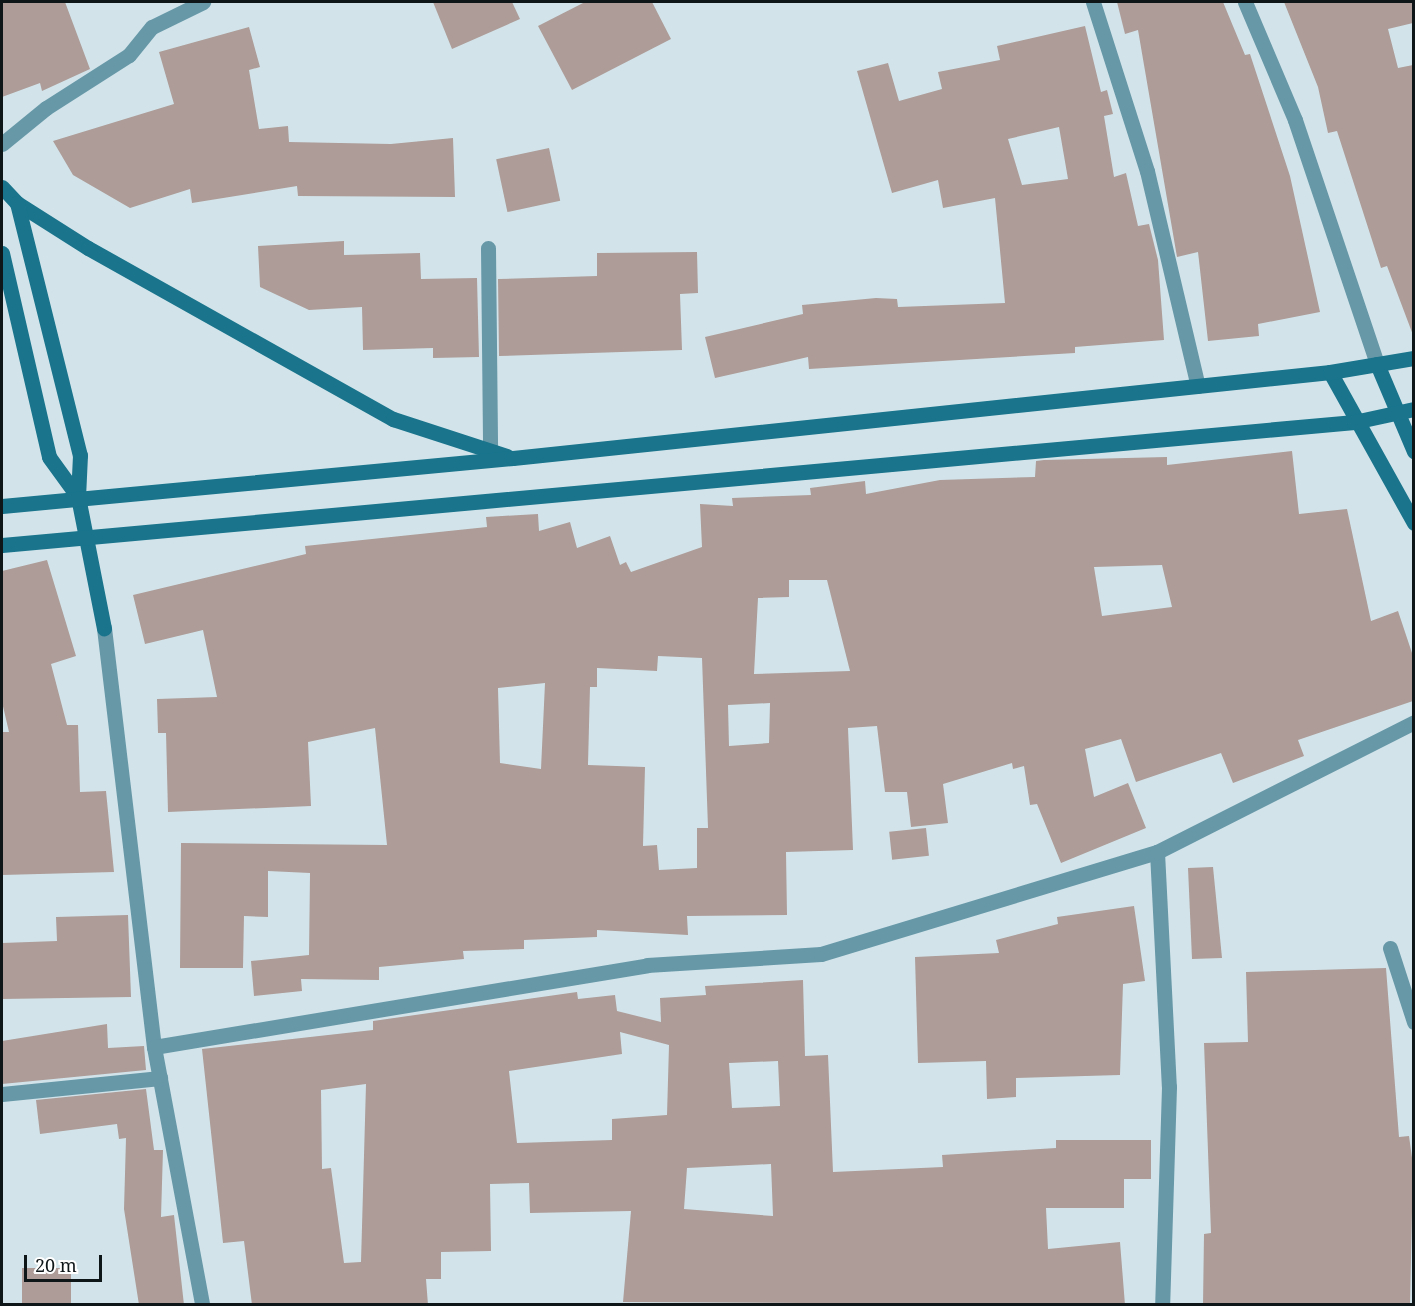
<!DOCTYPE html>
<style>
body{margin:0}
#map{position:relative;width:1415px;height:1306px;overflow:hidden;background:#d2e4ea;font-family:"Noto Serif",serif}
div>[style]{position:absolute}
.building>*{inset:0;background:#ad9c98;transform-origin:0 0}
.street>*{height:15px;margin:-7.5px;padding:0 7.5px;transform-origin:7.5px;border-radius:7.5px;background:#6798a8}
.secondary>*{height:15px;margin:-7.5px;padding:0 7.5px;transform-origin:7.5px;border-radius:7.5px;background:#19748c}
span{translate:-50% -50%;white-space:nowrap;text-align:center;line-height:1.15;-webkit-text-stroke:5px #fff;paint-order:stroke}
.frame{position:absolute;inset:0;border:3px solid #0f1618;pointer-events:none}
.scale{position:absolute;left:24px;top:1255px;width:78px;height:27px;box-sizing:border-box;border:3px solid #0f1618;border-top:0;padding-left:8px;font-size:18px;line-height:21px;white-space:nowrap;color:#0f1618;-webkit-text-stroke:4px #fff;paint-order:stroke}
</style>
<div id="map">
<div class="building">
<div style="clip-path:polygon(2px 2px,65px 2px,90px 69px,42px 91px,40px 83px,2px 97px)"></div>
<div style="clip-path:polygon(433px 2px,512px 2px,520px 19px,452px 49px)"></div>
<div style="clip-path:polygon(585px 2px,652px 2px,671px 39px,572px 90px,538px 26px)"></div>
<div style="clip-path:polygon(1117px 2px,1223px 2px,1245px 55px,1250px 54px,1290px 176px,1320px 312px,1258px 324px,1259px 336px,1208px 341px,1198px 252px,1177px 257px,1138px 30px,1125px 34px)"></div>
<div style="clip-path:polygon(1284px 2px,1413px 2px,1413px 23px,1388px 29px,1398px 68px,1413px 65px,1413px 335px,1387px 266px,1381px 268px,1337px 131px,1328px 133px,1318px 87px)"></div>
<div style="clip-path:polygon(evenodd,1085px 26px,1101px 92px,1107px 90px,1113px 114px,1104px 116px,1114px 177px,1126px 173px,1138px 226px,1149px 224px,1158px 260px,1164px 340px,1075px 347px,1075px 353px,809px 369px,808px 357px,715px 378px,705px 337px,803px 314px,802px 305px,876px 298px,897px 299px,898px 307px,1005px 303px,995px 198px,943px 208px,938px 180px,892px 193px,857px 71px,888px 63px,899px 101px,942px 89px,938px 72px,1000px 60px,997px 46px,1085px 26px,1059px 127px,1068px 179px,1022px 185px,1008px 139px,1059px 127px)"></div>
<div style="clip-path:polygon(249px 27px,260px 67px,249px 70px,259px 129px,288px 126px,289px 142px,391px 144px,453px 138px,455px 197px,298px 196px,297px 186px,192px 203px,190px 189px,130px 208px,73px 175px,53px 141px,174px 104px,159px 52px)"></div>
<div style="left:549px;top:148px;width:54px;height:54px;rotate:78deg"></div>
<div style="clip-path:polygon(344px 241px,344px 255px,420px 253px,421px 279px,477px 278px,479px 357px,433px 358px,433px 348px,363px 350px,362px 307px,309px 310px,260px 287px,258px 246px)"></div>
<div style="clip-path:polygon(697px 252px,698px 293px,680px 294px,682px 350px,499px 356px,498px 279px,597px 276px,597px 253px)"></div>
<div style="clip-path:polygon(evenodd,1292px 451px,1299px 514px,1347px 509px,1371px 621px,1398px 611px,1413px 656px,1413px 701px,1298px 740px,1304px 756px,1233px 783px,1221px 753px,1136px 782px,1121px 739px,1085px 749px,1094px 797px,1128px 783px,1146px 828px,1061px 863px,1037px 804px,1030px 805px,1024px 766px,1013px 769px,1012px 763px,943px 784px,948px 823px,911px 827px,907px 792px,885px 792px,877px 726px,848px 728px,853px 850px,786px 852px,787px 915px,687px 916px,688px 935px,597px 930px,597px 937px,524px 940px,524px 949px,463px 951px,464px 959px,379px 967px,379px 980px,301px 979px,302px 991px,254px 996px,251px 961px,309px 955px,310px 873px,268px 871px,268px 917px,244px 916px,243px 968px,180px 968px,181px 843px,387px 845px,375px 728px,308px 742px,311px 806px,168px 812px,166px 733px,158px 733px,157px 699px,217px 697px,203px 630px,145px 644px,133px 595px,306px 554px,305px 546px,487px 527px,486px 517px,538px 514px,539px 531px,570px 522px,577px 548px,610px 536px,620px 565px,626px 562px,631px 572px,702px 547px,700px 504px,733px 506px,732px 498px,811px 495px,810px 488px,865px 481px,866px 494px,940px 480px,1035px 477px,1036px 461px,1044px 460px,1167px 457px,1167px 465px,1292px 451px,1162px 565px,1172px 607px,1102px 616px,1094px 567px,1162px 565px,1292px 451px,789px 580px,827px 580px,850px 671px,754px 674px,758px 598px,789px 597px,789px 580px,1292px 451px,658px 656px,702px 658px,708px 828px,697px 828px,697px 868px,659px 870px,657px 845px,643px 846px,645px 767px,588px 765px,590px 687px,597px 687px,597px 668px,657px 671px,658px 656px,1292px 451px,545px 683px,541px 769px,500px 763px,498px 688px,545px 683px,1292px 451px,770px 703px,769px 743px,729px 746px,728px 705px,770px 703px)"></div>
<div style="clip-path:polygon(47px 560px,76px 656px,51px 664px,67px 725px,78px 725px,80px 792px,106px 791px,114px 872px,2px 875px,2px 732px,9px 732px,2px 702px,2px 571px)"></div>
<div style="left:926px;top:828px;width:28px;height:37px;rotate:84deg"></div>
<div style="clip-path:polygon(1213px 867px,1222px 958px,1192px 959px,1188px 868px)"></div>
<div style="clip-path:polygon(1134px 906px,1145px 981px,1123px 984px,1120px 1075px,1016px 1078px,1016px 1097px,987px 1099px,986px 1061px,918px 1063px,915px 957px,999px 953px,996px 940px,1058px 924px,1057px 917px)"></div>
<div style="clip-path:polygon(128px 915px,131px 997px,2px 999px,2px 943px,57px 941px,56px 917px)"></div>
<div style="clip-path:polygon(1386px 968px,1399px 1137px,1409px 1136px,1413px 1165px,1410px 1305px,1203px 1305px,1204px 1234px,1211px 1233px,1204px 1043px,1248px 1042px,1246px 972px)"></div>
<div style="clip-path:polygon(evenodd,803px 980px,805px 1056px,828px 1055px,833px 1172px,943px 1167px,942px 1155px,1056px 1148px,1056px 1140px,1151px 1140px,1151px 1179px,1124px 1179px,1124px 1208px,1046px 1208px,1048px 1249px,1120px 1242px,1125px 1305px,623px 1302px,631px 1211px,530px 1213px,529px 1183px,490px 1184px,491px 1251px,441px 1252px,441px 1279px,426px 1279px,428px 1305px,252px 1305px,244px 1241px,223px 1243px,202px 1049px,373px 1030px,373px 1021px,577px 992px,578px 999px,615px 995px,617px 1011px,661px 1022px,660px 998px,706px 995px,705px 986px,803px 980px,620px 1032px,669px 1045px,667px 1115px,612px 1119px,612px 1140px,517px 1143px,509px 1071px,622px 1054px,620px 1032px,803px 980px,778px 1061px,780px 1106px,732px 1108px,729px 1063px,778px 1061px,803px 980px,366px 1084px,361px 1262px,344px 1263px,331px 1168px,322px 1169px,321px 1090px,366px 1084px,803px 980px,771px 1164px,773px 1216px,684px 1209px,687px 1168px,771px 1164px)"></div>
<div style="clip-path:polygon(107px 1024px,108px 1048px,144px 1046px,146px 1070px,2px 1084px,2px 1041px)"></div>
<div style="clip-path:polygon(146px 1089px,154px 1150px,163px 1150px,161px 1217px,174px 1215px,184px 1305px,139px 1305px,124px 1209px,126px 1138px,119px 1139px,117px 1124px,40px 1134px,36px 1100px)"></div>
<div style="left:71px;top:1268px;width:37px;height:49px;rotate:90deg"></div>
</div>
<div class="street">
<div style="left:1093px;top:2px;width:177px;rotate:72.3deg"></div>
<div style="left:1147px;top:171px;width:221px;rotate:76.7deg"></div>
<div style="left:1245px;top:2px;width:128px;rotate:67deg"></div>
<div style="left:1295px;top:120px;width:257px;rotate:71.4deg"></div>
<div style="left:2px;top:144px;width:57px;rotate:-39.3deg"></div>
<div style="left:46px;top:108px;width:98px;rotate:-32.6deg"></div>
<div style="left:129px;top:55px;width:36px;rotate:-51deg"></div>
<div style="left:152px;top:27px;width:57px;rotate:-26.1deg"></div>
<div style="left:488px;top:248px;width:202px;rotate:89.4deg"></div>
<div style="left:104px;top:628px;width:422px;rotate:83.2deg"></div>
<div style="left:154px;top:1047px;width:261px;rotate:79.4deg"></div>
<div style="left:1157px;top:852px;width:235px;rotate:87.1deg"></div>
<div style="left:1169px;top:1087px;width:217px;rotate:91.8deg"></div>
<div style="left:1390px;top:948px;width:78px;rotate:72deg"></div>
<div style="left:154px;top:1047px;width:500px;rotate:-9.4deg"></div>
<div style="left:647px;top:965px;width:174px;rotate:-3.6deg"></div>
<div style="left:821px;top:954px;width:351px;rotate:-16.9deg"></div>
<div style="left:1157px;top:852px;width:288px;rotate:-26.8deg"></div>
<div style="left:2px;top:1094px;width:159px;rotate:-5.8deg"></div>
</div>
<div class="secondary">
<div style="left:2px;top:187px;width:22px;rotate:47deg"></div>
<div style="left:17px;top:203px;width:84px;rotate:32.4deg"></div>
<div style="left:88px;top:248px;width:350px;rotate:29.3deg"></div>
<div style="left:393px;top:419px;width:120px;rotate:18deg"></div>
<div style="left:17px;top:203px;width:260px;rotate:76deg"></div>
<div style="left:80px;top:455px;width:42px;rotate:92.7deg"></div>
<div style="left:78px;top:497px;width:134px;rotate:78.8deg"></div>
<div style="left:2px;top:253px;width:209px;rotate:77deg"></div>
<div style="left:49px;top:457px;width:49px;rotate:54.1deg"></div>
<div style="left:1377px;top:364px;width:95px;rotate:67deg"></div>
<div style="left:1330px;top:372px;width:173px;rotate:60.9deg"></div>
<div style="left:2px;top:506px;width:513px;rotate:-5.37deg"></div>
<div style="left:513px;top:458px;width:822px;rotate:-6.01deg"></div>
<div style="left:1330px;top:372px;width:85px;rotate:-9.5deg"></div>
<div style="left:2px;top:545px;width:1358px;rotate:-5.2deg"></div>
<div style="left:1354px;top:422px;width:61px;rotate:-12.2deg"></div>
</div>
<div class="frame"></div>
<div class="scale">20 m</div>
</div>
